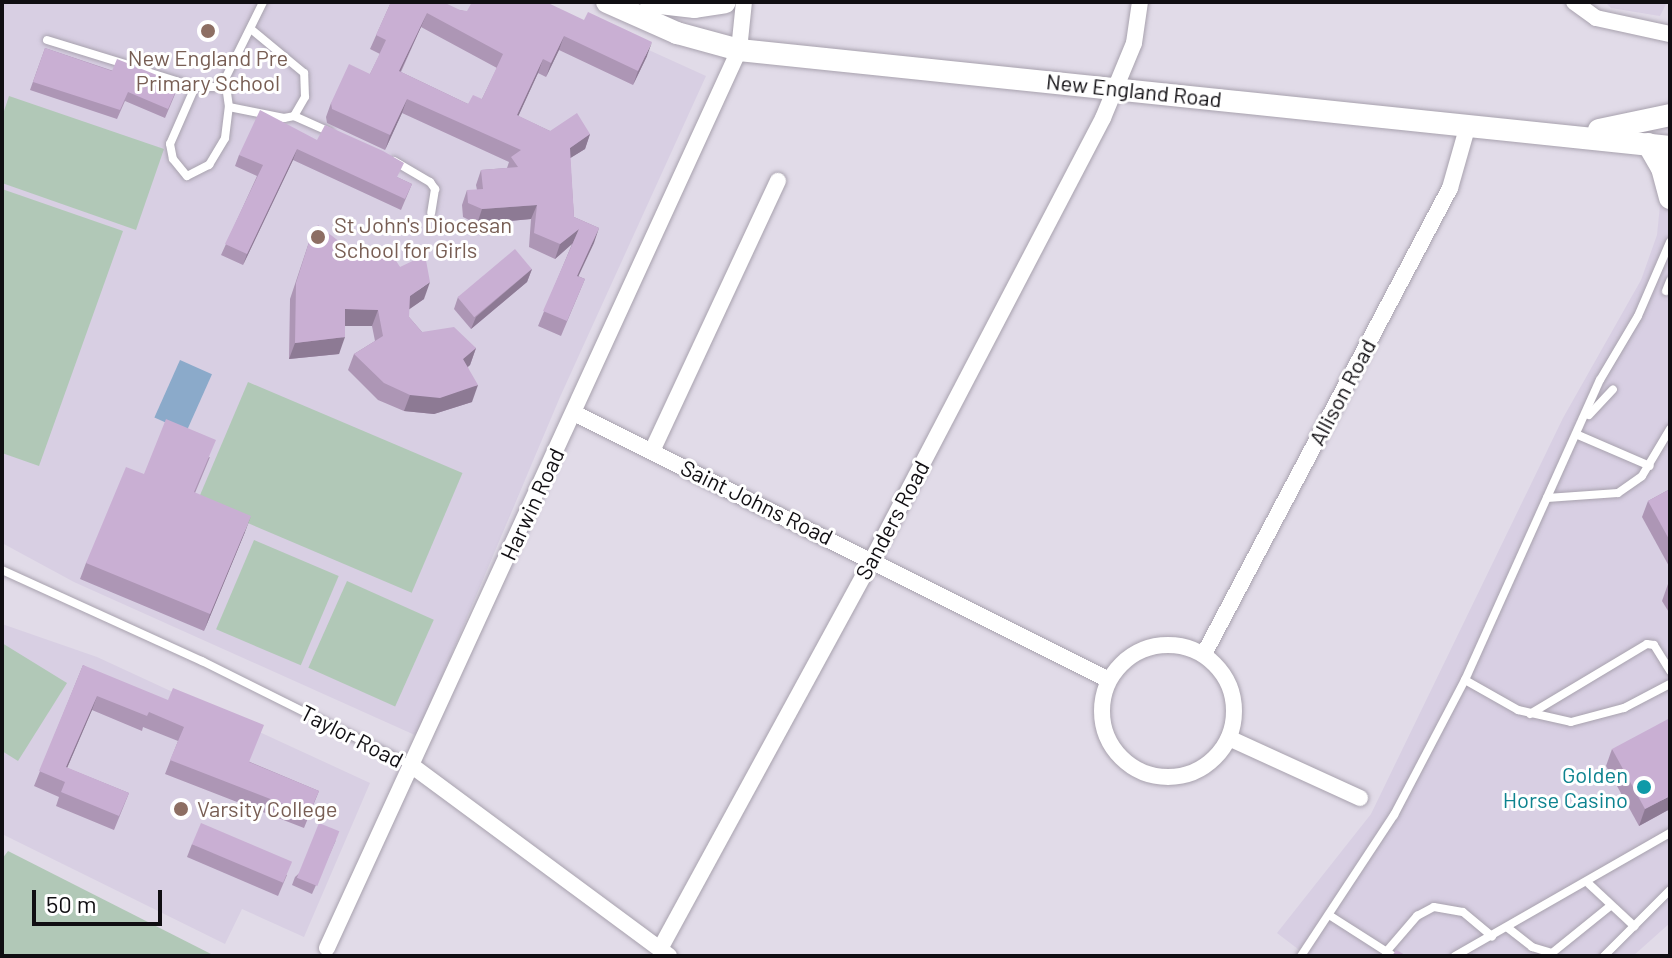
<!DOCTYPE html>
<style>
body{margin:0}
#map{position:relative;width:1672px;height:958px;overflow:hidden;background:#e1dbe8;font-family:Barlow,sans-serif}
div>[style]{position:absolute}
.built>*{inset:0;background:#d8cfe3}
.green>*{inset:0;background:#b1c8b7;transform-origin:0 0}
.water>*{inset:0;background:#8baaca;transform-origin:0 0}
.roads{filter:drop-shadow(0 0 2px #a8a2ae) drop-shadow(0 0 2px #a8a2ae)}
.lane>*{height:8px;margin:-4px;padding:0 4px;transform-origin:4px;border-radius:4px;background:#fff}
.street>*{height:16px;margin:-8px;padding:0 8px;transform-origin:8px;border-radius:8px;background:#fff}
.street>.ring{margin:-8px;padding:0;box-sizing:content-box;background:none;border:16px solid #fff;border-radius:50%}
.secondary>*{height:22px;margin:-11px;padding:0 11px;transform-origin:11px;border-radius:11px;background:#fff}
.wall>*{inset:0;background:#ad96b5}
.shaded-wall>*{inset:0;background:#8d7a94}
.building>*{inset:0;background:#c9afd3;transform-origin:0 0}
.dots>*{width:22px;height:22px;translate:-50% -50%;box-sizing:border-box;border:4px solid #fff;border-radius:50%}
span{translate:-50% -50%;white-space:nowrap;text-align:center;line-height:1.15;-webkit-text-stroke:6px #fff;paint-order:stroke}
.education-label{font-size:22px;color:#785e54}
.left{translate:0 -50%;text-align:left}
.street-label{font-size:22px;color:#100e12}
.culture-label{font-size:22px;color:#0d838f}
.right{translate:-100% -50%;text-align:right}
.frame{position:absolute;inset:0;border:4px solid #100e12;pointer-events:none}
.scale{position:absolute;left:32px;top:890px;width:130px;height:36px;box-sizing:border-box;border:4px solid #100e12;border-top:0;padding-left:10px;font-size:24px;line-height:28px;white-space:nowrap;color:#100e12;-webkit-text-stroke:6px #fff;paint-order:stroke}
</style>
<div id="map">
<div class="built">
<div style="clip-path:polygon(2px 2px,543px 2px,706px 76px,560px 397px,417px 736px,74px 582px,2px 543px)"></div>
<div style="clip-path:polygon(1605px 2px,1667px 2px,1660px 16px,1611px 8px)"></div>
<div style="clip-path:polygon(1662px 185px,1670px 186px,1670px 923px,1633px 956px,1307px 956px,1277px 933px,1371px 814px,1563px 418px,1641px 280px,1657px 235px)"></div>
<div style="clip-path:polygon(2px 624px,97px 657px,370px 783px,304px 937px,242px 909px,225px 944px,2px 834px)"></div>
</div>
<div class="green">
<div style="clip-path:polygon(9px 96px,164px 149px,136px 230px,2px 183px,2px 117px)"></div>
<div style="clip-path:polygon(2px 189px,123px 231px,39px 466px,2px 453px)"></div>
<div style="left:248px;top:382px;width:233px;height:130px;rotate:23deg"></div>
<div style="left:254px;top:540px;width:92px;height:97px;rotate:23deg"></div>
<div style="left:347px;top:581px;width:95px;height:95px;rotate:24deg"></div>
<div style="clip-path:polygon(2px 643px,67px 683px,18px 761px,2px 751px)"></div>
<div style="clip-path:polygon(8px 851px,215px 956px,2px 956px,2px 859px)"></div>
</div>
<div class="water">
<div style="left:180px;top:360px;width:35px;height:63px;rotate:24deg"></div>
</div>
<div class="roads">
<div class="lane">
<div style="left:47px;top:40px;width:82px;rotate:17.1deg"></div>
<div style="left:138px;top:69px;width:60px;rotate:17.5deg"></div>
<div style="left:195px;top:87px;width:20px"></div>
<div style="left:215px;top:87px;width:13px;rotate:-39deg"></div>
<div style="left:225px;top:79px;width:86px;rotate:-63.7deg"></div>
<div style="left:195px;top:87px;width:62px;rotate:113.7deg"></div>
<div style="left:170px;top:144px;width:15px;rotate:79deg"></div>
<div style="left:173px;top:159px;width:22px;rotate:51deg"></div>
<div style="left:187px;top:176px;width:25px;rotate:-27deg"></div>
<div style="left:209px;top:165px;width:31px;rotate:-59deg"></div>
<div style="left:225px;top:138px;width:31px;rotate:-83deg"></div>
<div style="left:229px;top:107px;width:28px;rotate:-98deg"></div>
<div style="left:229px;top:107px;width:56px;rotate:11.3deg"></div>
<div style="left:284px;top:118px;width:10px;rotate:-11deg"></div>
<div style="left:294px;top:116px;width:22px;rotate:-60deg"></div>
<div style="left:305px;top:97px;width:24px;rotate:-92deg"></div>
<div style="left:304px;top:73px;width:67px;rotate:-140.4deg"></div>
<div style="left:294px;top:116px;width:39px;rotate:24deg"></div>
<div style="left:394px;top:161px;width:42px;rotate:30.3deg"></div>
<div style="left:430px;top:182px;width:9px;rotate:54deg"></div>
<div style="left:435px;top:189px;width:24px;rotate:99deg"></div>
<div style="left:1666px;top:291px;width:11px;rotate:-68deg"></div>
<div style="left:1589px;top:415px;width:35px;rotate:-47deg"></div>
<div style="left:1578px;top:435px;width:78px;rotate:23.3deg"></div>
<div style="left:1547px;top:498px;width:71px;rotate:-4deg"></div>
<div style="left:1618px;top:493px;width:29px;rotate:-35deg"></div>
<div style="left:1642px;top:476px;width:55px;rotate:-59.2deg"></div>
<div style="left:2px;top:570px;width:220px;rotate:24.5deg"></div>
<div style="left:202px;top:661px;width:233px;rotate:26.5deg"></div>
<div style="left:1465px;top:680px;width:61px;rotate:29.5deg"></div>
<div style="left:1518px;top:710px;width:54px;rotate:12.8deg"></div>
<div style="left:1571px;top:722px;width:55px;rotate:-14.8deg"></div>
<div style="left:1624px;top:708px;width:52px;rotate:-27.6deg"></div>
<div style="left:1530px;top:714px;width:136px;rotate:-30.9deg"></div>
<div style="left:1647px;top:644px;width:7px;rotate:8deg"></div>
<div style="left:1654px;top:645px;width:31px;rotate:58deg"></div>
<div style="left:1589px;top:884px;width:62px;rotate:43deg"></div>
<div style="left:1329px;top:915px;width:76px;rotate:32.6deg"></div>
<div style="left:1508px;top:928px;width:31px;rotate:38deg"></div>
<div style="left:1532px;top:947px;width:21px;rotate:17deg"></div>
<div style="left:1552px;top:953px;width:73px;rotate:-38.9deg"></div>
<div style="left:1386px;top:952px;width:48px;rotate:-49.3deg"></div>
<div style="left:1417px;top:916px;width:19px;rotate:-28deg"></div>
<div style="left:1434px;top:907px;width:29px;rotate:10deg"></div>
<div style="left:1463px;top:912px;width:38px;rotate:40deg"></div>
<div style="left:1301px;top:956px;width:169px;rotate:-56.6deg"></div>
<div style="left:1394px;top:815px;width:153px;rotate:-62.3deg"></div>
<div style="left:1465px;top:680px;width:329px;rotate:-65.8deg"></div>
<div style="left:1600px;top:380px;width:74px;rotate:-59.3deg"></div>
<div style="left:1638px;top:316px;width:81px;rotate:-66.6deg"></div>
<div style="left:1455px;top:956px;width:248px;rotate:-29.8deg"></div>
<div style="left:1604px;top:956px;width:93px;rotate:-45deg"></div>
</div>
<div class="street">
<div style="left:1574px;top:2px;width:27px;rotate:36deg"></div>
<div style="left:1596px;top:18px;width:76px;rotate:12.2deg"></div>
<div style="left:574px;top:413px;width:598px;rotate:26.52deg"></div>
<div style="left:652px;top:451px;width:298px;rotate:-65deg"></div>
<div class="ring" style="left:1102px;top:645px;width:116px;height:116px"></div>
<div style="left:1204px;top:654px;width:527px;rotate:-62.17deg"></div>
<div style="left:1450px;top:188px;width:66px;rotate:-74.1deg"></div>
<div style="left:1229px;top:738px;width:144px;rotate:24.6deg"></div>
<div style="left:411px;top:765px;width:321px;rotate:36.5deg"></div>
<div style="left:327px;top:948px;width:988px;rotate:-65.35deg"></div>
<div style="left:739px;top:50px;width:48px;rotate:-84.1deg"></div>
<div style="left:660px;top:949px;width:445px;rotate:-61.4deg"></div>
<div style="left:873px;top:558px;width:496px;rotate:-62.4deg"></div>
<div style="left:1103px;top:118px;width:81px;rotate:-67.5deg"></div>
<div style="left:1134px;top:43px;width:41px;rotate:-81.7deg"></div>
</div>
<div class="secondary">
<div style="left:607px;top:2px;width:77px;rotate:23.9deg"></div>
<div style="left:677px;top:33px;width:64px;rotate:15.3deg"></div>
<div style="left:739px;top:50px;width:936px;rotate:5.95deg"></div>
<div style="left:651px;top:2px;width:44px;rotate:6.5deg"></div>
<div style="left:695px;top:7px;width:30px;rotate:-9deg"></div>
<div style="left:1599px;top:130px;width:73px;rotate:-11.9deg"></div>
<div style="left:1648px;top:144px;width:28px;rotate:60deg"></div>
<div style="left:1662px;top:168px;width:31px;rotate:75deg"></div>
</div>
</div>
<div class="wall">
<div style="clip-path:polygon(evenodd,391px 2px,460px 10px,647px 56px,633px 85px,559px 50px,546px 77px,538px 73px,518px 116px,550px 131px,590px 134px,585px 149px,570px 158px,574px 217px,599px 228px,578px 276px,585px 279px,561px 336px,538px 326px,572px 244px,555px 259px,529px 247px,531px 219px,477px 224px,463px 217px,462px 205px,467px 190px,477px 190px,476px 185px,481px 170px,507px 168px,509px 162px,402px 113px,385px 150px,327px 123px,326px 117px,331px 103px,370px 74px,380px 54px,370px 49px,391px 2px,421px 27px,497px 68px,482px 99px,468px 104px,401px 72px,421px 27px)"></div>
<div style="clip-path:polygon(45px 48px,176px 92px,165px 118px,125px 101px,117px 119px,30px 90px)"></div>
<div style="clip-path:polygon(317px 140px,412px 184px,401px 210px,293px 160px,243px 265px,221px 255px,257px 176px,235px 166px,239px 155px)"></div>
<div style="clip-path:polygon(310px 239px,345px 246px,400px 267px,424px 299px,409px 309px,409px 317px,422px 332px,476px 348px,470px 365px,468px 367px,472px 402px,434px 414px,404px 411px,378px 400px,348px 370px,354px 354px,375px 341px,372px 326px,345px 326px,339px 354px,289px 359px,290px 299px)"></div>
<div style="clip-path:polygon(532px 269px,527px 282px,471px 329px,454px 309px,458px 297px)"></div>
<div style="clip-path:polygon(210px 457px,195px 493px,245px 532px,204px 631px,80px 579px,86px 563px,144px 474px)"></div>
<div style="clip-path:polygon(1670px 489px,1670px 568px,1642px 517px,1648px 501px)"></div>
<div style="clip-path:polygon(1670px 583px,1670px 614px,1662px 601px,1668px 584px)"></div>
<div style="clip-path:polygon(83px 665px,250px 762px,319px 791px,304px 828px,165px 774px,178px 741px,143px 727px,142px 731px,92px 710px,67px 768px,129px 793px,123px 808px,114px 830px,56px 806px,59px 797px,34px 786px)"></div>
<div style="clip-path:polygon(1612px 749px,1670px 809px,1639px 826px,1606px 766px)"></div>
<div style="clip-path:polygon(336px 840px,312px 894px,292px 885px,295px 877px)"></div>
<div style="clip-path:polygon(192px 844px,287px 875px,278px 896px,187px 857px)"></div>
</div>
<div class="shaded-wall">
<div style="clip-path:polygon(427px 13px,421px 27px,394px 85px,399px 71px)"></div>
<div style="clip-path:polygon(564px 36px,559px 50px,546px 77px,551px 63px)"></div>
<div style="clip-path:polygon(652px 42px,647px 56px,633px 85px,638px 71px)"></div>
<div style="clip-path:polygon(543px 59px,538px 73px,512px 130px,517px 115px)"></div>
<div style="clip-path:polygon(407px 99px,402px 113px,385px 150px,390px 135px)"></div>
<div style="clip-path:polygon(590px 134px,585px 149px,564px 162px,570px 148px)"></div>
<div style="clip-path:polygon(297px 149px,293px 160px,243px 265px,247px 254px)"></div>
<div style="clip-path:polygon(537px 205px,531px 219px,477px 224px,482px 209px)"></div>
<div style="clip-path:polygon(599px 228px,594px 243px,572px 290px,577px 276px)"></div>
<div style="clip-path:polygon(579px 229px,573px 243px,555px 259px,560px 244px)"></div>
<div style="clip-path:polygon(532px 269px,527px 282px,471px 329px,476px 317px)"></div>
<div style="clip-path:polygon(430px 282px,424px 299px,404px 313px,410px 296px)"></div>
<div style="clip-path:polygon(345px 309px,378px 310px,372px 326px,339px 326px)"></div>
<div style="clip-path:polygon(345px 337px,339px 354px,289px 359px,295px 343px)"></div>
<div style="clip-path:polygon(476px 348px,470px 365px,457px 375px,463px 359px)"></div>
<div style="clip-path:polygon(478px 385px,472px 402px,434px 414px,404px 411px,410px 395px)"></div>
<div style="clip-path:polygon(251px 516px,245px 532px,204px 631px,210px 614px)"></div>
<div style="clip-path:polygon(97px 696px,92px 710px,61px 782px,66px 767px)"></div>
<div style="clip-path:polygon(1670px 796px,1670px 809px,1639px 826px,1645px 809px)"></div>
</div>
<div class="building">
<div style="clip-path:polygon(evenodd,391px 2px,443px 2px,460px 10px,467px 11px,472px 2px,546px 2px,584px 20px,588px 12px,652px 42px,638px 71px,564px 36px,551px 63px,543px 59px,517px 115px,550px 131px,577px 113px,590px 134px,570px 148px,574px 217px,599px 228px,577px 276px,585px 279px,567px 321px,543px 311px,579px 229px,560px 244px,534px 233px,537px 205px,482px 209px,468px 203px,467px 190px,483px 189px,481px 170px,518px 167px,511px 157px,521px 150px,407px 99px,390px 135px,332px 109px,331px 103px,349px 64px,370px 74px,386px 40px,376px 35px,391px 2px,427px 13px,503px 54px,482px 99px,473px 95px,468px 104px,399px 71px,427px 13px)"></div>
<div style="clip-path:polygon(45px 48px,112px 71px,117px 59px,179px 84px,168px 109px,128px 92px,120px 110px,33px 82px)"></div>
<div style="clip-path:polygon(260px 110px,317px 140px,325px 125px,383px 151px,404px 163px,397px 177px,412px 184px,405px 199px,297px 149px,247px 254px,225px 244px,263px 165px,239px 155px)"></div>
<div style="clip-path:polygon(318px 225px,345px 246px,391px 253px,400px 267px,425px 255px,430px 282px,410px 296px,409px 317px,422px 332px,454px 327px,476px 348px,463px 359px,478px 385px,440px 398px,410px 395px,384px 383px,354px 354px,383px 336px,378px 310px,345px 309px,345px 337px,295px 343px,296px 283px,310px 239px)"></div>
<div style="left:515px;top:249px;width:26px;height:75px;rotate:50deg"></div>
<div style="clip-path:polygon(166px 419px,216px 440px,194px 492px,251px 516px,210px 614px,86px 563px,126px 467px,144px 474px)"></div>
<div style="clip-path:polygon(1670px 489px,1670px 541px,1648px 501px)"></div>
<div style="clip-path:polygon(83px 665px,168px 700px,173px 688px,264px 725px,249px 762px,319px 791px,309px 814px,170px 760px,184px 727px,149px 712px,147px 716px,97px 696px,66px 767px,129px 793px,119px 816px,61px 792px,65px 782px,39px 771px)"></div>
<div style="clip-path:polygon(1670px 718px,1670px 796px,1645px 809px,1612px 749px)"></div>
<div style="left:201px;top:823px;width:99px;height:23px;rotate:23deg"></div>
<div style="left:319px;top:823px;width:22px;height:59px;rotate:22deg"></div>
<div style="clip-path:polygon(1396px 950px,1407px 956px,1392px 956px)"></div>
</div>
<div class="dots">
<div style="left:208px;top:31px;background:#8d6e63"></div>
<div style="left:318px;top:237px;background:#8d6e63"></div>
<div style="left:1644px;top:787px;background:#0f9aa8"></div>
<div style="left:181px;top:809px;background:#8d6e63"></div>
</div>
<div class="education-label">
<span style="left:208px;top:70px">New England Pre<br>Primary School</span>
<span class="left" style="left:334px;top:237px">St John's Diocesan<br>School for Girls</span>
<span class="left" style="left:197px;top:809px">Varsity College</span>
</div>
<div class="street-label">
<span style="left:1134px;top:90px;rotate:6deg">New England Road</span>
<span style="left:1342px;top:392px;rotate:-62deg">Allison Road</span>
<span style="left:757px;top:502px;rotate:26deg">Saint Johns Road</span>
<span style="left:532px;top:504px;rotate:-65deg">Harwin Road</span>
<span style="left:892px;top:520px;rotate:-62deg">Sanders Road</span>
<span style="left:352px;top:736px;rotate:27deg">Taylor Road</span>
</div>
<div class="culture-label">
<span class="right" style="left:1628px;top:787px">Golden<br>Horse Casino</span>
</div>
<div class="frame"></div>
<div class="scale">50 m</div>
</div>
